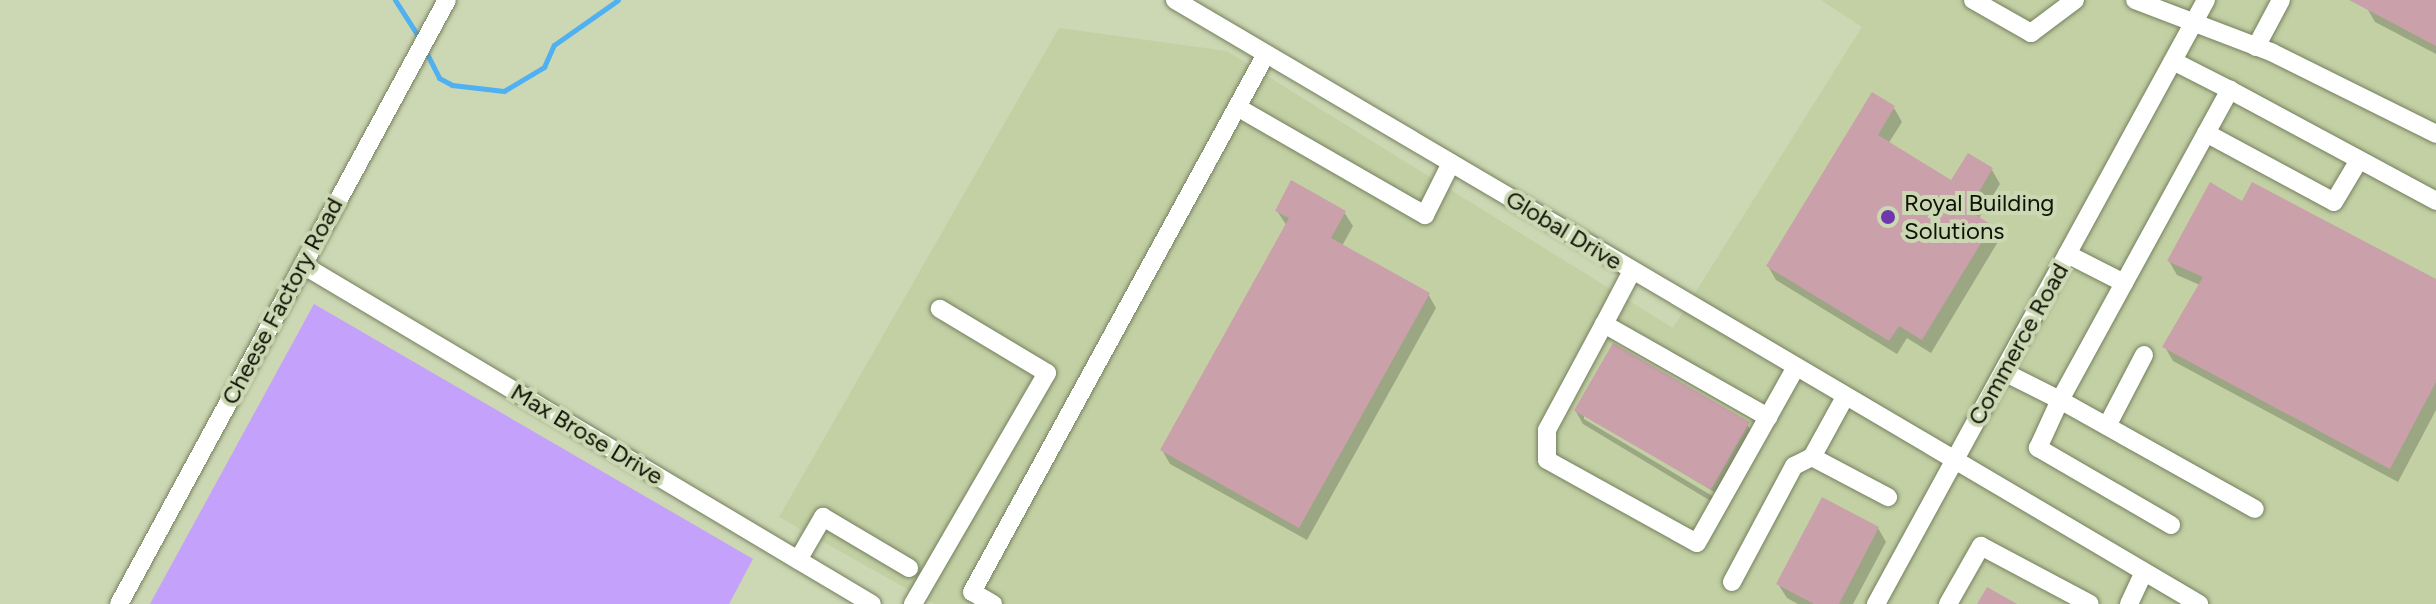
<!DOCTYPE html>
<style>
body{margin:0}
#map{position:relative;width:2436px;height:604px;overflow:hidden;background:#ccd7b3;font-family:Figtree,sans-serif}
div>[style]{position:absolute}
.built>*{inset:0;background:#c2d0a4}
.green>*{inset:0;background:#c4a1fa}
.shadow>*{inset:0;background:#0003}
.stream>*{height:5px;margin:-2.5px;padding:0 2.5px;transform-origin:2.5px;border-radius:2.5px;background:#4fb0f2}
.building>*{inset:0;background:#caa1ab;transform-origin:0 0}
.roads{filter:drop-shadow(0 0 2px #747f5d) drop-shadow(0 0 2px #747f5d)}
.minor>*{height:18px;margin:-9px;padding:0 9px;transform-origin:9px;border-radius:9px;background:#fff}
.dots>*{width:22px;height:22px;translate:-50% -50%;box-sizing:border-box;border:4px solid #ccd7b3;border-radius:50%}
span{translate:-50% -50%;white-space:nowrap;text-align:center;line-height:1.15;-webkit-text-stroke:8px #ccd7b3;paint-order:stroke}
.poi-label{font-size:24px;color:#0f1206}
.left{translate:0 -50%;text-align:left}
.street-label{font-size:24px;color:#0f1206}
</style>
<div id="map">
<div class="built">
<div style="clip-path:polygon(1821px 0,2436px 0,2436px 604px,934px 604px,779px 517px,1059px 28px,1227px 51px,1673px 328px,1862px 27px)"></div>
</div>
<div class="green">
<div style="clip-path:polygon(314px 304px,753px 559px,729px 604px,150px 604px)"></div>
</div>
<div class="shadow">
<div style="clip-path:polygon(2371px 0,2436px 0,2436px 54px,2375px 22px,2367px 8px)"></div>
<div style="clip-path:polygon(1894px 108px,1902px 122px,1888px 144px,1952px 183px,1992px 170px,2000px 184px,1979px 218px,1999px 240px,1931px 353px,1907px 338px,1897px 354px,1776px 280px,1768px 266px)"></div>
<div style="clip-path:polygon(2242px 203px,2436px 281px,2436px 410px,2398px 482px,2173px 361px,2165px 347px,2200px 285px,2177px 275px,2169px 261px)"></div>
<div style="clip-path:polygon(1277px 211px,1344px 212px,1353px 226px,1342px 246px,1428px 294px,1436px 308px,1307px 540px,1170px 464px,1162px 450px,1287px 226px)"></div>
<div style="clip-path:polygon(evenodd,1575px 410px,1747px 424px,1755px 438px,1714px 503px,1583px 424px,1575px 410px,1584px 414px,1716px 493px,1714px 497px,1584px 419px,1584px 414px)"></div>
<div style="clip-path:polygon(1878px 528px,1886px 542px,1853px 604px,1798px 604px,1787px 598px,1778px 584px)"></div>
</div>
<div class="stream">
<div style="left:395px;top:0;width:46px;rotate:57.3deg"></div>
<div style="left:426px;top:52px;width:29px;rotate:63deg"></div>
<div style="left:439px;top:78px;width:15px;rotate:28deg"></div>
<div style="left:452px;top:85px;width:52px;rotate:6.6deg"></div>
<div style="left:504px;top:91px;width:47px;rotate:-31deg"></div>
<div style="left:544px;top:67px;width:24px;rotate:-66deg"></div>
<div style="left:554px;top:45px;width:78px;rotate:-35.1deg"></div>
</div>
<div class="building">
<div style="clip-path:polygon(2349px 0,2436px 0,2436px 46px)"></div>
<div style="clip-path:polygon(1872px 92px,1895px 106px,1878px 135px,1951px 180px,1968px 153px,1993px 168px,1968px 210px,1992px 225px,1922px 340px,1899px 326px,1889px 341px,1766px 266px)"></div>
<div style="clip-path:polygon(1291px 180px,1346px 211px,1331px 238px,1430px 293px,1299px 528px,1160px 450px,1289px 218px,1275px 211px)"></div>
<div style="clip-path:polygon(2210px 182px,2242px 201px,2252px 182px,2436px 279px,2436px 382px,2390px 469px,2162px 347px,2203px 277px,2167px 261px)"></div>
<div style="left:1613px;top:343px;width:158px;height:78px;rotate:30deg"></div>
<div style="clip-path:polygon(1822px 497px,1879px 527px,1839px 604px,1814px 604px,1776px 584px)"></div>
<div style="clip-path:polygon(1987px 587px,2017px 604px,1977px 604px)"></div>
</div>
<div class="roads">
<div class="minor">
<div style="left:1175px;top:0;width:1189px;rotate:30.53deg"></div>
<div style="left:1973px;top:0;width:67px;rotate:29.6deg"></div>
<div style="left:2031px;top:33px;width:55px;rotate:-36.9deg"></div>
<div style="left:2135px;top:0;width:146px;rotate:20.9deg"></div>
<div style="left:2271px;top:52px;width:184px;rotate:26.4deg"></div>
<div style="left:2256px;top:47px;width:53px;rotate:-62deg"></div>
<div style="left:2230px;top:90px;width:234px;rotate:28.3deg"></div>
<div style="left:1237px;top:107px;width:217px;rotate:29.9deg"></div>
<div style="left:1425px;top:215px;width:58px;rotate:-63.4deg"></div>
<div style="left:2206px;top:133px;width:145px;rotate:28.3deg"></div>
<div style="left:2334px;top:202px;width:49px;rotate:-59.2deg"></div>
<div style="left:2067px;top:254px;width:64px;rotate:27deg"></div>
<div style="left:303px;top:265px;width:662px;rotate:30.79deg"></div>
<div style="left:1632px;top:271px;width:60px;rotate:117.8deg"></div>
<div style="left:1604px;top:324px;width:189px;rotate:29.6deg"></div>
<div style="left:1768px;top:417px;width:57px;rotate:-60.8deg"></div>
<div style="left:1604px;top:324px;width:120px;rotate:118.3deg"></div>
<div style="left:1547px;top:430px;width:30px;rotate:90deg"></div>
<div style="left:1547px;top:460px;width:171px;rotate:29deg"></div>
<div style="left:1697px;top:543px;width:145px;rotate:-60.6deg"></div>
<div style="left:2004px;top:372px;width:63px;rotate:26.6deg"></div>
<div style="left:2060px;top:400px;width:354px;rotate:-61.3deg"></div>
<div style="left:2230px;top:90px;width:64px;rotate:-153deg"></div>
<div style="left:1845px;top:397px;width:68px;rotate:118.8deg"></div>
<div style="left:1812px;top:457px;width:86px;rotate:27.8deg"></div>
<div style="left:2107px;top:426px;width:80px;rotate:-62.5deg"></div>
<div style="left:2171px;top:525px;width:154px;rotate:-149.9deg"></div>
<div style="left:2038px;top:448px;width:53px;rotate:-65.4deg"></div>
<div style="left:2060px;top:400px;width:223px;rotate:29.2deg"></div>
<div style="left:798px;top:560px;width:50px;rotate:-59.8deg"></div>
<div style="left:823px;top:517px;width:100px;rotate:30.7deg"></div>
<div style="left:1732px;top:582px;width:132px;rotate:-61.9deg"></div>
<div style="left:1794px;top:466px;width:20px;rotate:-27deg"></div>
<div style="left:119px;top:604px;width:687px;rotate:-61.5deg"></div>
<div style="left:913px;top:604px;width:267px;rotate:-59.9deg"></div>
<div style="left:1047px;top:373px;width:125px;rotate:-149.1deg"></div>
<div style="left:993px;top:604px;width:24px;rotate:-150deg"></div>
<div style="left:972px;top:592px;width:613px;rotate:-61.34deg"></div>
<div style="left:1876px;top:604px;width:688px;rotate:-61.35deg"></div>
<div style="left:1948px;top:604px;width:67px;rotate:-60.4deg"></div>
<div style="left:1981px;top:546px;width:123px;rotate:28deg"></div>
<div style="left:2129px;top:604px;width:35px;rotate:-65deg"></div>
</div>
</div>
<div class="dots">
<div style="left:1888px;top:217px;background:#6f37ad"></div>
</div>
<div class="poi-label">
<span class="left" style="left:1904px;top:217px">Royal Building<br>Solutions</span>
</div>
<div class="street-label">
<span style="left:1564px;top:230px;rotate:31deg">Global Drive</span>
<span style="left:282px;top:301px;rotate:-62deg">Cheese Factory Road</span>
<span style="left:2018px;top:344px;rotate:-61deg">Commerce Road</span>
<span style="left:587px;top:434px;rotate:31deg">Max Brose Drive</span>
</div>
</div>
